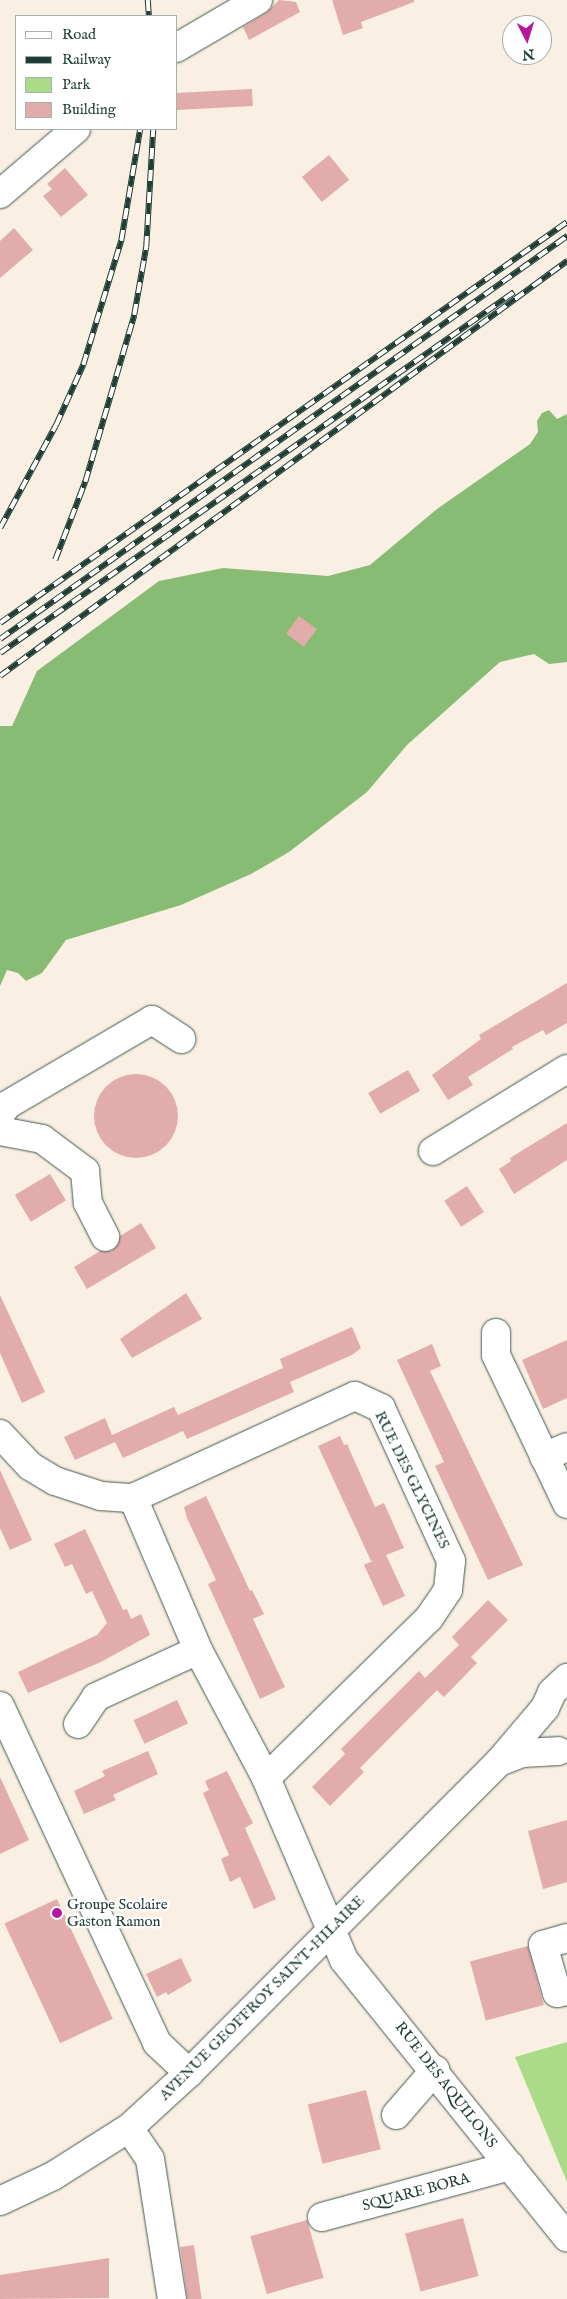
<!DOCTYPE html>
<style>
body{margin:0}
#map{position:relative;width:567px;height:2299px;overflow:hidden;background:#f9f0e3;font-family:"IM FELL English",serif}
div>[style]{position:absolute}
.green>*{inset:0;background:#abdb88}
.forest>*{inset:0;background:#88bb74}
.building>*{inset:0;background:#e2acaa;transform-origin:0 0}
.round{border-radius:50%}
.roads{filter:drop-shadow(0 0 1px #40584e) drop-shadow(0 0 1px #40584e)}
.minor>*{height:28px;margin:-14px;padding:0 14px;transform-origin:14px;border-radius:14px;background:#fff}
.rail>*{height:5.5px;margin-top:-2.75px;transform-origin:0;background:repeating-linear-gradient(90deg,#fff 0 11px,#1f3d34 0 22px);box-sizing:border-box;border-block:1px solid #1f3d34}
.dots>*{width:14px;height:14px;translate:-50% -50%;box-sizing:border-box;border:2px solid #fff;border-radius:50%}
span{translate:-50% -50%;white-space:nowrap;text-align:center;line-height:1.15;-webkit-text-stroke:4.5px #fff;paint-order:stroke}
.street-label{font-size:15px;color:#1f3d34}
.poi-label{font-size:15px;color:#1f3d34}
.left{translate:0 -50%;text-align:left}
.legend{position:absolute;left:15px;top:15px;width:162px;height:115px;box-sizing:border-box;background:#fff;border:1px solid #a5b1ae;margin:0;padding:6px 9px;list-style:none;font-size:15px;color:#1f3d34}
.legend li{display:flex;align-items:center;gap:10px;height:25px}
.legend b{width:25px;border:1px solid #a5b1ae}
.north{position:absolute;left:502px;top:15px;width:50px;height:50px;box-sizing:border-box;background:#fff;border:1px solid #a5b1ae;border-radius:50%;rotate:175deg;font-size:14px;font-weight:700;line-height:20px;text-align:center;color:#1f3d34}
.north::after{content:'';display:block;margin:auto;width:18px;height:22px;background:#b5179e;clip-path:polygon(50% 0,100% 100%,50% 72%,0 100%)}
</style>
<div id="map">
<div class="green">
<div style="clip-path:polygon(567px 2042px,567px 2182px,515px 2057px)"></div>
</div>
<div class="forest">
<div style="clip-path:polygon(549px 410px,557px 419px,567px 414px,567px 662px,549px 664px,534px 654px,500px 662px,407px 745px,367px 792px,289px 852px,251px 874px,181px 905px,66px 940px,42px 973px,26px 981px,18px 973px,7px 970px,0 986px,0 726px,12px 726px,37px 671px,159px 581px,223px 568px,328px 576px,370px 565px,437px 509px,530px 444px,538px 432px,537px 421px,542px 413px)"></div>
</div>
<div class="building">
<div style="clip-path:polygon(279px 0,296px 2px,300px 12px,249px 40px,243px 27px,266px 13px)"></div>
<div style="clip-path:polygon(332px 0,414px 0,414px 2px,361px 22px,363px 28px,343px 35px)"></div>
<div style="left:252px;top:89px;width:17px;height:76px;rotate:87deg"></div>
<div style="left:329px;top:155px;width:32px;height:35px;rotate:51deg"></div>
<div style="clip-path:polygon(65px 168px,88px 195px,61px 217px,43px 196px,52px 189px,47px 184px)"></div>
<div style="clip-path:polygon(14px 228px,33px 250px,0 278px,0 241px)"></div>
<div style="left:299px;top:616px;width:22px;height:22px;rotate:36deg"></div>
<div style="clip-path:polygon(567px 983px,567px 1023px,546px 1035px,543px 1030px,512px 1047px,513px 1049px,468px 1077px,473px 1085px,448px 1100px,432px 1075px,481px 1039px,479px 1035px)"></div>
<div style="left:408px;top:1070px;width:24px;height:46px;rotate:60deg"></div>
<div class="round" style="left:94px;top:1074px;width:84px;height:84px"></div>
<div style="clip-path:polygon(567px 1123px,567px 1160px,514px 1194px,499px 1169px,511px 1161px,510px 1158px)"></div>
<div style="left:50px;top:1174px;width:31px;height:41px;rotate:59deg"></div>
<div style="left:467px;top:1186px;width:31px;height:27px;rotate:57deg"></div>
<div style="clip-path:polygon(141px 1223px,156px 1248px,87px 1289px,74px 1267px,100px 1251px,112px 1251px,120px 1236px)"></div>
<div style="clip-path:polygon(186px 1293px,202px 1319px,132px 1358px,120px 1339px)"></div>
<div style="clip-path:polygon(0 1295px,45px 1392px,22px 1403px,0 1353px)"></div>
<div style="clip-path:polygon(352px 1327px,361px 1348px,352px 1355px,290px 1382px,294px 1392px,187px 1439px,183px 1431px,123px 1458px,115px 1442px,75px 1460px,64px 1437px,105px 1418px,112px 1435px,174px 1407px,178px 1415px,283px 1368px,280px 1359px)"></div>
<div style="clip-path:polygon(567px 1340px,567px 1398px,543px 1409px,522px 1360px)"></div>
<div style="clip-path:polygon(432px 1344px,441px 1366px,430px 1371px,523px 1565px,488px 1580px,435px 1466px,444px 1462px,397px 1360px)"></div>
<div style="clip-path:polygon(340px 1436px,344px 1445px,347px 1444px,375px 1507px,384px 1503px,404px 1548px,386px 1555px,405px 1596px,383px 1606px,364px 1565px,375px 1560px,371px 1561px,318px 1446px)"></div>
<div style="clip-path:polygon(0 1470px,32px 1540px,10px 1550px,0 1528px)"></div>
<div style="clip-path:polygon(206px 1496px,250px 1591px,252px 1590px,264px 1614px,253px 1619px,285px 1687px,260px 1699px,208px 1584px,216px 1580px,187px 1518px,184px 1507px)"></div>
<div style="clip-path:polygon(85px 1529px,123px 1610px,127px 1609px,131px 1619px,141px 1614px,150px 1635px,101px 1662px,28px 1693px,18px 1672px,97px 1635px,107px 1623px,92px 1591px,86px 1594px,72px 1564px,65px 1567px,54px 1544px)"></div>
<div style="clip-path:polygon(488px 1600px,508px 1620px,471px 1657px,477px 1663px,444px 1697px,431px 1685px,437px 1690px,360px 1768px,364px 1772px,330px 1806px,312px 1787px,345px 1754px,341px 1749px,419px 1671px,425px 1678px,459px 1645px,452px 1637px)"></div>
<div style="left:177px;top:1700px;width:26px;height:48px;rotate:65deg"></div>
<div style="clip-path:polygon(148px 1751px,158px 1774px,113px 1795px,116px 1800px,84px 1814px,74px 1791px,105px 1776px,102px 1771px)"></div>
<div style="clip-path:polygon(227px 1771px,253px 1823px,245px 1828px,276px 1899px,254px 1909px,240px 1877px,230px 1882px,221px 1859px,229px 1855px,203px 1793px,209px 1790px,205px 1781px)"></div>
<div style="clip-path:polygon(0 1777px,29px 1840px,0 1854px)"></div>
<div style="clip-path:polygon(567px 1820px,567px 1882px,543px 1889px,528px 1831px)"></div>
<div style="left:57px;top:1899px;width:132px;height:58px;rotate:65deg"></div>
<div style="left:528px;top:1946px;width:61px;height:60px;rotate:75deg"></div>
<div style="clip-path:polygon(181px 1958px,192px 1981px,168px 1995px,166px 1992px,157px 1997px,146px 1974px)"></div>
<div style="left:366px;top:2090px;width:61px;height:60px;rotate:76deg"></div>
<div style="left:463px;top:2218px;width:60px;height:60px;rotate:75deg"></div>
<div style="left:307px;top:2220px;width:60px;height:59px;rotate:74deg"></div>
<div style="left:194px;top:2245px;width:55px;height:14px;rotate:82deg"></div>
<div style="clip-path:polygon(109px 2258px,109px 2298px,0 2299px,0 2275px)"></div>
</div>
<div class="roads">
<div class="minor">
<div style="left:176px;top:48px;width:95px;rotate:-30.3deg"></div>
<div style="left:0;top:194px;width:100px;rotate:-40.5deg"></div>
<div style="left:0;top:1115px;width:12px;rotate:-55deg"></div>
<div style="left:7px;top:1105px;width:168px;rotate:-30.4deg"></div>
<div style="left:152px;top:1020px;width:35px;rotate:33deg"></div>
<div style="left:0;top:1131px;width:43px;rotate:10.8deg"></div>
<div style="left:42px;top:1139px;width:54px;rotate:36.7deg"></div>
<div style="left:85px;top:1171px;width:32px;rotate:85deg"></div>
<div style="left:88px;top:1203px;width:38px;rotate:63deg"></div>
<div style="left:433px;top:1151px;width:157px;rotate:-31.5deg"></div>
<div style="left:496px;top:1333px;width:22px;rotate:90deg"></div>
<div style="left:496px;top:1355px;width:165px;rotate:64.5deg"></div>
<div style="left:0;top:1434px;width:44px;rotate:46.8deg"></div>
<div style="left:30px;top:1466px;width:29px;rotate:31deg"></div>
<div style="left:55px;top:1481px;width:48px;rotate:18.1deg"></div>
<div style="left:101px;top:1496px;width:32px;rotate:4deg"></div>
<div style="left:133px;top:1498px;width:244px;rotate:-24.7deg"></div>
<div style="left:355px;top:1396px;width:29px;rotate:25deg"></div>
<div style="left:381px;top:1408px;width:168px;rotate:65.4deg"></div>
<div style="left:451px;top:1561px;width:29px;rotate:96deg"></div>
<div style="left:448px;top:1590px;width:34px;rotate:124deg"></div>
<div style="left:429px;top:1618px;width:228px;rotate:135.5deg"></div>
<div style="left:544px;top:1457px;width:25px;rotate:-23deg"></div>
<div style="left:133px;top:1498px;width:165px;rotate:66.8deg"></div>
<div style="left:198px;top:1650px;width:145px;rotate:62deg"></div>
<div style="left:266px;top:1778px;width:198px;rotate:66.8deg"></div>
<div style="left:344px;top:1960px;width:356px;rotate:51.2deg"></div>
<div style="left:0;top:1706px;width:372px;rotate:65deg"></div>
<div style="left:157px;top:2043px;width:44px;rotate:43.2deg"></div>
<div style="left:78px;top:1724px;width:32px;rotate:-56deg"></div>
<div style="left:96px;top:1697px;width:112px;rotate:-24.7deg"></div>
<div style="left:499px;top:1762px;width:25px;rotate:-21deg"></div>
<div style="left:522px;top:1753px;width:36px;rotate:-3deg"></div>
<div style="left:567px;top:1938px;width:25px;rotate:164deg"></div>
<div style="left:543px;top:1945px;width:50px;rotate:73.7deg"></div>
<div style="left:557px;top:1993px;width:10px;rotate:-11deg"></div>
<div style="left:396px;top:2115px;width:60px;rotate:-49.1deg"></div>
<div style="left:129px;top:2128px;width:37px;rotate:56deg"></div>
<div style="left:150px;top:2159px;width:142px;rotate:81.1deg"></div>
<div style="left:0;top:2201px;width:59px;rotate:-25.3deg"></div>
<div style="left:53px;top:2176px;width:90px;rotate:-32.3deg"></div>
<div style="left:129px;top:2128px;width:81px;rotate:-42.5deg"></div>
<div style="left:189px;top:2073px;width:439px;rotate:-45.1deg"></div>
<div style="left:499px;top:1762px;width:71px;rotate:-49.6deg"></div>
<div style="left:545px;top:1708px;width:17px;rotate:-66deg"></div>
<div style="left:552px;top:1692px;width:21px;rotate:-43deg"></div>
<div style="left:322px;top:2217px;width:195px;rotate:-15.2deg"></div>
</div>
</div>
<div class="rail">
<div style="left:148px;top:0;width:16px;rotate:86deg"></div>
<div style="left:0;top:528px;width:117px;rotate:-61.5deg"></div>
<div style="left:56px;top:425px;width:66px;rotate:-65.8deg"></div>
<div style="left:83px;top:365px;width:130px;rotate:-73deg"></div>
<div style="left:121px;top:241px;width:114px;rotate:-80.4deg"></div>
<div style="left:55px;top:560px;width:84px;rotate:-69deg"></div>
<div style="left:85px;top:482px;width:174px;rotate:-73.6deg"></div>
<div style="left:134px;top:315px;width:69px;rotate:-80deg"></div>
<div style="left:146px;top:247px;width:118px;rotate:-86.6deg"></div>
<div style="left:0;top:623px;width:694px;rotate:-35.27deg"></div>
<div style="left:0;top:639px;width:696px;rotate:-35.4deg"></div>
<div style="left:0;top:653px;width:628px;rotate:-35.08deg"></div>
<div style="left:0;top:676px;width:703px;rotate:-36.2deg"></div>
</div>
<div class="dots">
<div style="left:57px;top:1913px;background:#b5179e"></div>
</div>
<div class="street-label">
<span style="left:412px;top:1480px;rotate:64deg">RUE DES GLYCINES</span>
<span style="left:262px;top:1998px;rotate:-45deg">AVENUE GEOFFROY SAINT-HILAIRE</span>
<span style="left:446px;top:2085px;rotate:52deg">RUE DES AQUILONS</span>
<span style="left:416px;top:2192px;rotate:-15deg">SQUARE BORA</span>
</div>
<div class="poi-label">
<span class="left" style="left:67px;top:1913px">Groupe Scolaire<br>Gaston Ramon</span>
</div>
<ul class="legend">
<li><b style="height:6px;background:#fff"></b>Road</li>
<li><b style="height:6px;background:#1f3d34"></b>Railway</li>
<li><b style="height:14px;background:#abdb88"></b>Park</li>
<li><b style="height:14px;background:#e2acaa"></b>Building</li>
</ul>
<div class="north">N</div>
</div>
